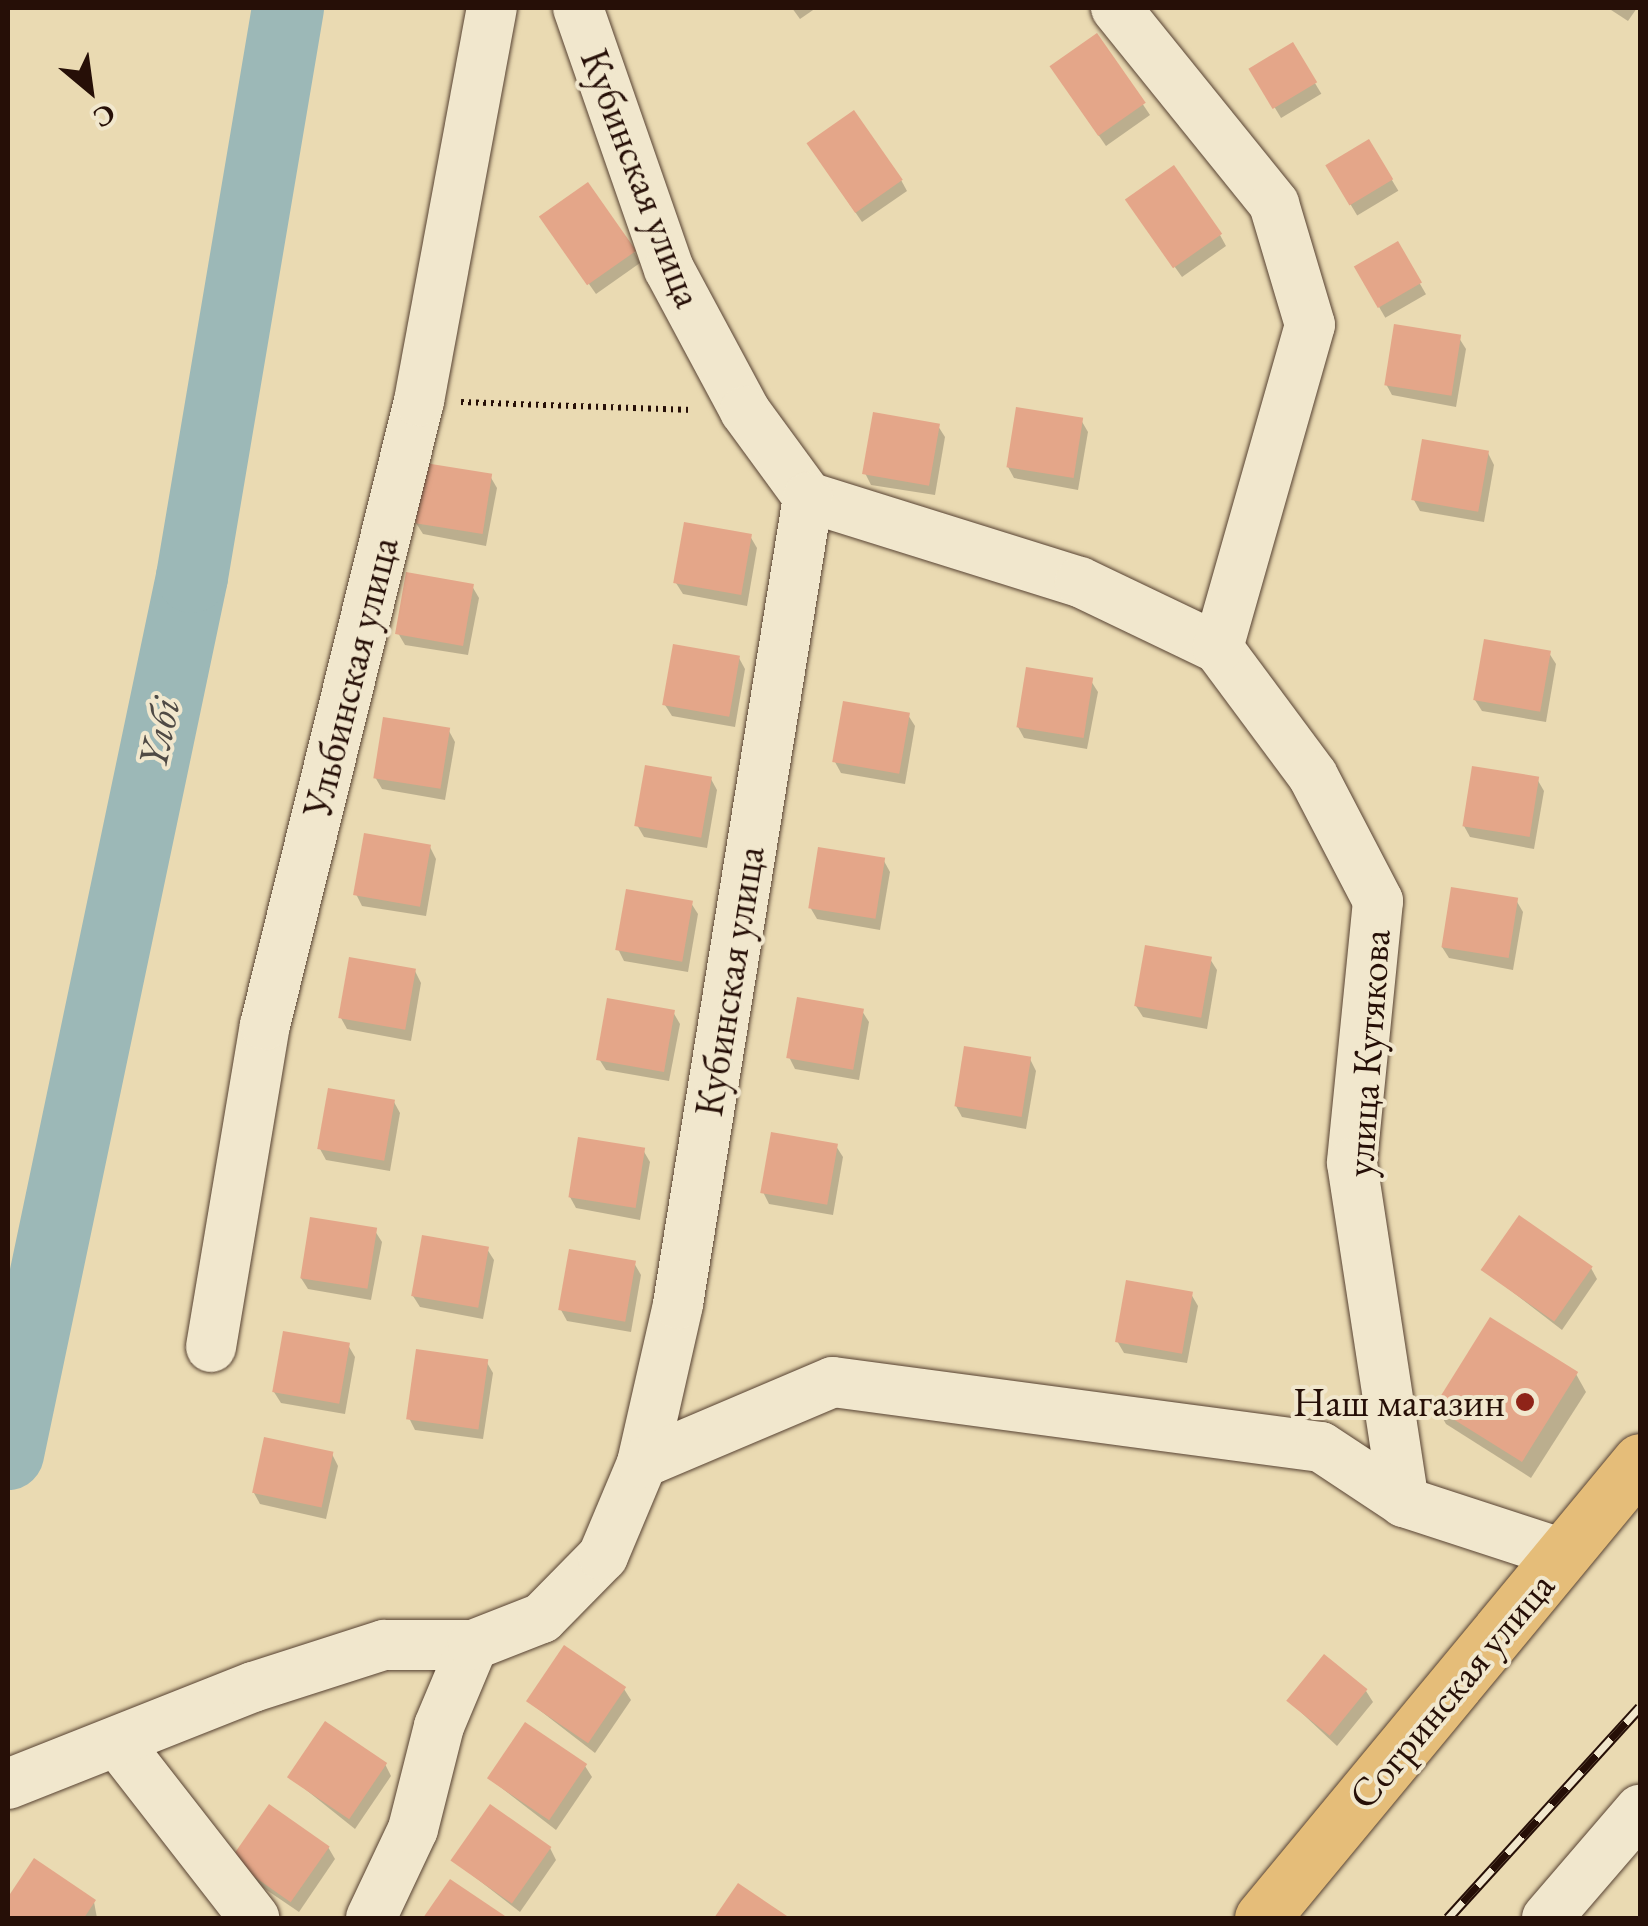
<!DOCTYPE html>
<meta charset="utf-8">
<style>
body{margin:0}
#map{position:relative;width:1648px;height:1926px;overflow:hidden;background:#eadab2;font-family:"EB Garamond",serif}
div>[style]{position:absolute}
.shadow>*{inset:0;background:#0003;transform-origin:0 0}
.river>*{height:72px;margin:-36px;padding:0 36px;transform-origin:36px;border-radius:36px;background:#9cb8b7}
.building>*{inset:0;background:#e4a689;transform-origin:0 0}
.path>*{height:6px;margin-top:-3px;transform-origin:0;background:repeating-linear-gradient(90deg,#260f07 0 2.5px,transparent 0 7.5px)}
.roads{filter:drop-shadow(0 0 2px #574232) drop-shadow(0 0 2px #574232)}
.minor>*{height:50px;margin:-25px;padding:0 25px;transform-origin:25px;border-radius:25px;background:#f1e7cd}
.major>*{height:55px;margin:-27.5px;padding:0 27.5px;transform-origin:27.5px;border-radius:27.5px;background:#e5bd79}
.rail>*{height:11px;margin-top:-5.5px;transform-origin:0;background:repeating-linear-gradient(90deg,#f1e7cd 0 22px,#260f07 0 44px);box-sizing:border-box;border-block:2px solid #260f07}
.dots>*{width:28px;height:28px;translate:-50% -50%;box-sizing:border-box;border:5px solid #f1e7cd;border-radius:50%}
span{translate:-50% -50%;white-space:nowrap;text-align:center;line-height:1.15;-webkit-text-stroke:8px #f1e7cd;paint-order:stroke}
.street-label{font-size:40px;color:#260f07}
.poi-label{font-size:40px;color:#260f07}
.right{translate:-100% -50%;text-align:right}
.water-label{font-size:42px;color:#4f4a45;font-style:italic}
.frame{position:absolute;inset:0;border:10px solid #260f07;pointer-events:none}
.north{position:absolute;left:40px;top:40px;width:100px;height:100px;-webkit-text-stroke:8px #f1e7cd;paint-order:stroke;rotate:151deg;font-size:28px;font-weight:700;line-height:40px;text-align:center;color:#260f07}
.north::after{content:'';display:block;margin:auto;width:35px;height:45px;background:#260f07;clip-path:polygon(50% 0,100% 100%,50% 72%,0 100%)}
</style>
<div id="map">
<div class="shadow">
<div style="clip-path:polygon(792px 8px,816px 8px,800px 19px)"></div>
<div style="clip-path:polygon(1608px 8px,1637px 8px,1628px 21px)"></div>
<div style="clip-path:polygon(1097px 36px,1150px 115px,1106px 146px,1059px 78px)"></div>
<div style="left:1292px;top:45px;width:57px;height:47px;rotate:59deg"></div>
<div style="left:1369px;top:142px;width:57px;height:48px;rotate:59deg"></div>
<div style="clip-path:polygon(816px 155px,901px 180px,907px 191px,862px 222px)"></div>
<div style="clip-path:polygon(1135px 211px,1220px 235px,1226px 246px,1182px 277px)"></div>
<div style="clip-path:polygon(549px 227px,634px 252px,640px 263px,596px 294px)"></div>
<div style="left:1397px;top:244px;width:58px;height:47px;rotate:60deg"></div>
<div style="clip-path:polygon(1459px 338px,1466px 349px,1456px 407px,1392px 395px,1386px 384px)"></div>
<div style="clip-path:polygon(1081px 420px,1088px 432px,1078px 490px,1014px 478px,1008px 467px)"></div>
<div style="clip-path:polygon(938px 426px,945px 437px,935px 495px,871px 485px,865px 473px)"></div>
<div style="clip-path:polygon(1488px 453px,1494px 465px,1484px 522px,1420px 511px,1414px 500px)"></div>
<div style="clip-path:polygon(490px 476px,497px 488px,486px 546px,423px 534px,416px 523px)"></div>
<div style="clip-path:polygon(750px 536px,757px 548px,747px 606px,683px 594px,676px 583px)"></div>
<div style="clip-path:polygon(472px 586px,479px 598px,468px 655px,405px 645px,398px 633px)"></div>
<div style="clip-path:polygon(1549px 653px,1556px 664px,1546px 722px,1482px 711px,1475px 700px)"></div>
<div style="clip-path:polygon(739px 658px,745px 669px,735px 727px,672px 716px,665px 705px)"></div>
<div style="clip-path:polygon(1091px 681px,1098px 692px,1087px 749px,1024px 738px,1018px 727px)"></div>
<div style="clip-path:polygon(908px 715px,915px 726px,905px 784px,841px 773px,835px 762px)"></div>
<div style="clip-path:polygon(449px 731px,455px 742px,445px 800px,382px 789px,375px 777px)"></div>
<div style="clip-path:polygon(711px 779px,717px 790px,707px 848px,644px 837px,637px 825px)"></div>
<div style="clip-path:polygon(1537px 779px,1544px 791px,1534px 849px,1470px 837px,1464px 826px)"></div>
<div style="clip-path:polygon(430px 847px,436px 859px,426px 916px,362px 906px,356px 894px)"></div>
<div style="clip-path:polygon(884px 861px,890px 872px,880px 930px,817px 919px,810px 907px)"></div>
<div style="clip-path:polygon(1516px 900px,1523px 912px,1513px 970px,1449px 958px,1442px 947px)"></div>
<div style="clip-path:polygon(691px 903px,698px 914px,688px 972px,624px 961px,618px 949px)"></div>
<div style="clip-path:polygon(1210px 959px,1217px 970px,1207px 1029px,1143px 1017px,1136px 1006px)"></div>
<div style="clip-path:polygon(415px 971px,421px 983px,411px 1041px,347px 1029px,341px 1018px)"></div>
<div style="clip-path:polygon(862px 1011px,869px 1022px,859px 1080px,795px 1069px,789px 1057px)"></div>
<div style="clip-path:polygon(673px 1012px,680px 1024px,669px 1081px,606px 1070px,599px 1059px)"></div>
<div style="clip-path:polygon(1030px 1059px,1036px 1071px,1026px 1129px,962px 1117px,956px 1106px)"></div>
<div style="clip-path:polygon(394px 1102px,400px 1113px,390px 1171px,326px 1160px,320px 1149px)"></div>
<div style="clip-path:polygon(836px 1146px,843px 1157px,833px 1215px,769px 1204px,763px 1192px)"></div>
<div style="clip-path:polygon(643px 1150px,650px 1162px,640px 1220px,576px 1208px,570px 1197px)"></div>
<div style="clip-path:polygon(375px 1231px,382px 1242px,371px 1300px,308px 1289px,301px 1278px)"></div>
<div style="clip-path:polygon(487px 1249px,494px 1260px,483px 1319px,420px 1307px,413px 1296px)"></div>
<div style="clip-path:polygon(634px 1263px,641px 1275px,631px 1332px,567px 1321px,561px 1310px)"></div>
<div style="clip-path:polygon(1591px 1268px,1597px 1279px,1562px 1330px,1484px 1270px)"></div>
<div style="clip-path:polygon(1191px 1294px,1198px 1306px,1187px 1363px,1124px 1353px,1117px 1341px)"></div>
<div style="clip-path:polygon(348px 1345px,355px 1357px,345px 1414px,281px 1403px,274px 1392px)"></div>
<div style="clip-path:polygon(486px 1361px,493px 1373px,483px 1439px,415px 1430px,409px 1418px)"></div>
<div style="clip-path:polygon(1576px 1374px,1586px 1392px,1531px 1478px,1446px 1424px,1436px 1406px)"></div>
<div style="clip-path:polygon(332px 1454px,338px 1466px,326px 1519px,260px 1504px,254px 1493px)"></div>
<div style="clip-path:polygon(624px 1689px,631px 1700px,595px 1753px,529px 1702px)"></div>
<div style="clip-path:polygon(1366px 1691px,1373px 1702px,1337px 1746px,1289px 1701px)"></div>
<div style="clip-path:polygon(385px 1764px,391px 1776px,355px 1829px,290px 1777px)"></div>
<div style="clip-path:polygon(585px 1766px,592px 1777px,556px 1830px,490px 1779px)"></div>
<div style="clip-path:polygon(328px 1847px,335px 1859px,299px 1912px,240px 1872px)"></div>
<div style="clip-path:polygon(550px 1848px,556px 1860px,520px 1912px,454px 1861px)"></div>
<div style="clip-path:polygon(35px 1861px,94px 1902px,97px 1918px,8px 1918px,8px 1902px)"></div>
</div>
<div class="river">
<div style="left:8px;top:1454px;width:896px;rotate:-78.15deg"></div>
<div style="left:192px;top:577px;width:577px;rotate:-80.42deg"></div>
</div>
<div class="building">
<div style="left:1097px;top:33px;width:85px;height:58px;rotate:55deg"></div>
<div style="left:1293px;top:42px;width:47px;height:52px;rotate:59deg"></div>
<div style="left:854px;top:110px;width:85px;height:58px;rotate:55deg"></div>
<div style="left:1369px;top:139px;width:47px;height:51px;rotate:59deg"></div>
<div style="left:1174px;top:165px;width:84px;height:60px;rotate:55deg"></div>
<div style="left:588px;top:182px;width:84px;height:60px;rotate:55deg"></div>
<div style="left:1398px;top:241px;width:48px;height:51px;rotate:60deg"></div>
<div style="left:1394px;top:324px;width:68px;height:62px;rotate:9deg"></div>
<div style="left:1016px;top:407px;width:68px;height:61px;rotate:9deg"></div>
<div style="left:873px;top:412px;width:68px;height:63px;rotate:10deg"></div>
<div style="left:1422px;top:439px;width:68px;height:62px;rotate:10deg"></div>
<div style="left:425px;top:463px;width:68px;height:61px;rotate:9deg"></div>
<div style="left:684px;top:522px;width:69px;height:62px;rotate:10deg"></div>
<div style="left:406px;top:572px;width:69px;height:63px;rotate:10deg"></div>
<div style="left:1484px;top:639px;width:68px;height:62px;rotate:10deg"></div>
<div style="left:673px;top:644px;width:68px;height:62px;rotate:10deg"></div>
<div style="left:1026px;top:667px;width:68px;height:61px;rotate:9deg"></div>
<div style="left:843px;top:701px;width:68px;height:62px;rotate:10deg"></div>
<div style="left:383px;top:717px;width:68px;height:62px;rotate:9deg"></div>
<div style="left:645px;top:765px;width:68px;height:62px;rotate:10deg"></div>
<div style="left:1472px;top:766px;width:68px;height:61px;rotate:9deg"></div>
<div style="left:364px;top:833px;width:68px;height:63px;rotate:10deg"></div>
<div style="left:818px;top:847px;width:68px;height:62px;rotate:9deg"></div>
<div style="left:1451px;top:887px;width:68px;height:61px;rotate:9deg"></div>
<div style="left:626px;top:889px;width:68px;height:62px;rotate:10deg"></div>
<div style="left:1145px;top:945px;width:68px;height:62px;rotate:10deg"></div>
<div style="left:349px;top:957px;width:68px;height:62px;rotate:10deg"></div>
<div style="left:797px;top:997px;width:68px;height:62px;rotate:10deg"></div>
<div style="left:607px;top:998px;width:69px;height:63px;rotate:10deg"></div>
<div style="left:964px;top:1046px;width:68px;height:61px;rotate:9deg"></div>
<div style="left:328px;top:1088px;width:68px;height:62px;rotate:10deg"></div>
<div style="left:771px;top:1132px;width:68px;height:62px;rotate:10deg"></div>
<div style="left:578px;top:1137px;width:68px;height:61px;rotate:9deg"></div>
<div style="left:1519px;top:1215px;width:90px;height:67px;rotate:35deg"></div>
<div style="left:310px;top:1217px;width:68px;height:62px;rotate:9deg"></div>
<div style="left:422px;top:1235px;width:68px;height:62px;rotate:10deg"></div>
<div style="left:569px;top:1249px;width:68px;height:62px;rotate:10deg"></div>
<div style="left:1126px;top:1280px;width:68px;height:63px;rotate:10deg"></div>
<div style="left:1490px;top:1317px;width:104px;height:106px;rotate:32deg"></div>
<div style="left:283px;top:1331px;width:68px;height:62px;rotate:10deg"></div>
<div style="left:416px;top:1349px;width:73px;height:71px;rotate:8deg"></div>
<div style="left:264px;top:1437px;width:71px;height:57px;rotate:12deg"></div>
<div style="left:564px;top:1645px;width:75px;height:68px;rotate:34deg"></div>
<div style="left:1324px;top:1654px;width:56px;height:60px;rotate:39deg"></div>
<div style="left:325px;top:1721px;width:75px;height:68px;rotate:34deg"></div>
<div style="left:525px;top:1722px;width:75px;height:68px;rotate:34deg"></div>
<div style="left:269px;top:1804px;width:74px;height:68px;rotate:35deg"></div>
<div style="left:490px;top:1804px;width:75px;height:69px;rotate:35deg"></div>
<div style="clip-path:polygon(34px 1858px,96px 1900px,84px 1918px,8px 1918px,8px 1897px)"></div>
<div style="clip-path:polygon(450px 1879px,508px 1918px,423px 1918px)"></div>
<div style="clip-path:polygon(738px 1883px,790px 1918px,714px 1918px)"></div>
</div>
<div class="path">
<div style="left:461px;top:402px;width:232px;rotate:2deg"></div>
</div>
<div class="roads">
<div class="minor">
<div style="left:578px;top:8px;width:276px;rotate:70.8deg"></div>
<div style="left:669px;top:269px;width:161px;rotate:61.8deg"></div>
<div style="left:745px;top:411px;width:107px;rotate:53.8deg"></div>
<div style="left:808px;top:497px;width:285px;rotate:17.4deg"></div>
<div style="left:1080px;top:582px;width:153px;rotate:25.6deg"></div>
<div style="left:1218px;top:648px;width:159px;rotate:53.4deg"></div>
<div style="left:1313px;top:776px;width:141px;rotate:62.5deg"></div>
<div style="left:1378px;top:901px;width:263px;rotate:95.7deg"></div>
<div style="left:1352px;top:1163px;width:343px;rotate:81.3deg"></div>
<div style="left:1116px;top:8px;width:252px;rotate:51.1deg"></div>
<div style="left:1274px;top:204px;width:126px;rotate:73.4deg"></div>
<div style="left:1310px;top:325px;width:336px;rotate:105.9deg"></div>
<div style="left:211px;top:1347px;width:326px;rotate:-80.5deg"></div>
<div style="left:265px;top:1025px;width:643px;rotate:-76.14deg"></div>
<div style="left:419px;top:401px;width:400px;rotate:-79.5deg"></div>
<div style="left:642px;top:1463px;width:163px;rotate:-77.2deg"></div>
<div style="left:678px;top:1304px;width:817px;rotate:-80.85deg"></div>
<div style="left:118px;top:1743px;width:222px;rotate:52.1deg"></div>
<div style="left:8px;top:1784px;width:264px;rotate:-21.6deg"></div>
<div style="left:253px;top:1687px;width:138px;rotate:-17.8deg"></div>
<div style="left:384px;top:1645px;width:89px"></div>
<div style="left:371px;top:1918px;width:98px;rotate:-64.7deg"></div>
<div style="left:413px;top:1829px;width:106px;rotate:-75.8deg"></div>
<div style="left:439px;top:1726px;width:88px;rotate:-67.2deg"></div>
<div style="left:473px;top:1645px;width:74px;rotate:-21.4deg"></div>
<div style="left:542px;top:1618px;width:87px;rotate:-45.5deg"></div>
<div style="left:603px;top:1556px;width:101px;rotate:-67.2deg"></div>
<div style="left:642px;top:1463px;width:207px;rotate:-23deg"></div>
<div style="left:833px;top:1382px;width:492px;rotate:7.6deg"></div>
<div style="left:1321px;top:1447px;width:100px;rotate:33.5deg"></div>
<div style="left:1404px;top:1502px;width:170px;rotate:18.1deg"></div>
<div style="left:1547px;top:1918px;width:143px;rotate:-49.3deg"></div>
</div>
<div class="major">
<div style="left:1262px;top:1918px;width:593px;rotate:-50.4deg"></div>
</div>
</div>
<div class="rail">
<div style="left:1448px;top:1918px;width:285px;rotate:-47.7deg"></div>
</div>
<div class="dots">
<div style="left:1525px;top:1402px;background:#8f2418"></div>
</div>
<div class="street-label">
<span style="left:642px;top:178px;rotate:69deg">Кубинская улица</span>
<span style="left:350px;top:677px;rotate:-76deg">Ульбинская улица</span>
<span style="left:729px;top:981px;rotate:-81deg">Кубинская улица</span>
<span style="left:1367px;top:1053px;rotate:-86deg">улица Кутякова</span>
<span style="left:1451px;top:1690px;rotate:-50deg">Согринская улица</span>
</div>
<div class="poi-label">
<span class="right" style="left:1505px;top:1402px">Наш магазин</span>
</div>
<div class="water-label">
<span style="left:159px;top:733px;rotate:-78deg">Үлбі</span>
</div>
<div class="frame"></div>
<div class="north">С</div>
</div>
